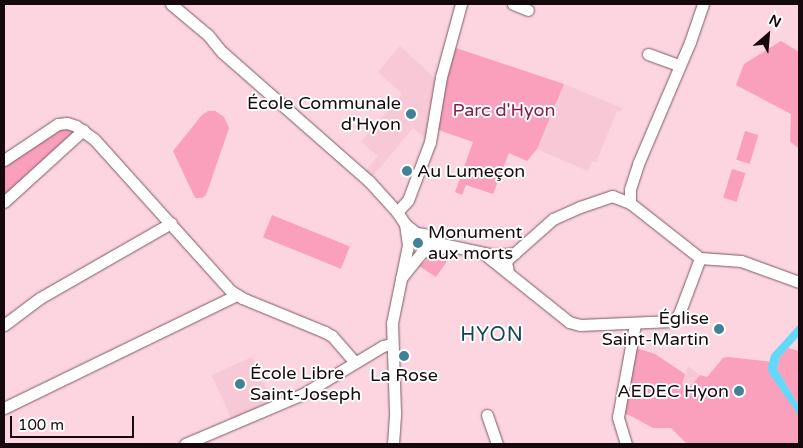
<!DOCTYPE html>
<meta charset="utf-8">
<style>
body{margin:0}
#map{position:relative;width:803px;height:448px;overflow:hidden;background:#fcd5e0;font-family:"Varela Round",sans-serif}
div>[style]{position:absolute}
.built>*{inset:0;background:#f7c8d5;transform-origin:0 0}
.green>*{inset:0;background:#faa0bc;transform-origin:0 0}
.water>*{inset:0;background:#64d8fa}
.roads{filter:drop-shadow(0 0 1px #7d5b65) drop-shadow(0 0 1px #7d5b65)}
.minor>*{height:11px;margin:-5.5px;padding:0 5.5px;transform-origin:5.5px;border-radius:5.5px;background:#fff}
.dots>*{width:14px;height:14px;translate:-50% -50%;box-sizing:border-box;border:2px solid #fff;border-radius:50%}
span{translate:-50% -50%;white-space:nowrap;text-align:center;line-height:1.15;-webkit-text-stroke:4px #fff;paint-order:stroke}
.poi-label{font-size:18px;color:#16090d}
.right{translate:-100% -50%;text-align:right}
.left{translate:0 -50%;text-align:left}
.park-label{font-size:18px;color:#871d4a}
.quarter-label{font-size:20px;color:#104755;letter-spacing:1px}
.frame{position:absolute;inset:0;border:5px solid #16090d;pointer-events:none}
.north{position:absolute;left:743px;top:10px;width:50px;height:50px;-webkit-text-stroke:4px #fff;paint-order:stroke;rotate:27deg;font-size:14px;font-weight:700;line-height:20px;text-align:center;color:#16090d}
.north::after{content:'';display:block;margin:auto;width:18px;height:22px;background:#16090d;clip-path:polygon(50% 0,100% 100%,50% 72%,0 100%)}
.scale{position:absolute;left:10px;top:416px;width:124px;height:22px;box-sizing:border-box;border:2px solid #16090d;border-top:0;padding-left:6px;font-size:15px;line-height:18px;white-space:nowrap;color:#16090d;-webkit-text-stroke:4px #fff;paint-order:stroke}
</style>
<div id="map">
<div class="built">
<div style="clip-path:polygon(400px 46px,440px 83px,430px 142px,413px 128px,369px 181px,362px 175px,378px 156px,361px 142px,402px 94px,378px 72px)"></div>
<div style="clip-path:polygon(564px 84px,622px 108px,620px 112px,617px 111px,596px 162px,592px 161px,588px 171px,537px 149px)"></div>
<div style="left:252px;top:357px;width:54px;height:44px;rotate:66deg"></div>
<div style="clip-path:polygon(688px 366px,700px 375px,689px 389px,682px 384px)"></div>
</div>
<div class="green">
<div style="clip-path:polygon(781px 41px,799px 52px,799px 149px,790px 141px,791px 114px,736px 85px,744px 64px)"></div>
<div style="clip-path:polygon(450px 46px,564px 84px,537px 149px,527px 161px,509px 153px,493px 194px,466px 185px,462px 195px,455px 192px,473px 142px,433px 128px)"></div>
<div style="clip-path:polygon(208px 111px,215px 111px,224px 117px,229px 128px,206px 195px,202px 198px,195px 198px,173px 151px,202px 115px)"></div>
<div style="clip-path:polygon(71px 124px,76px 136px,4px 202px,4px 160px,41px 135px)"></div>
<div style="left:745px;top:131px;width:14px;height:30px;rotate:17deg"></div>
<div style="left:732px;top:169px;width:14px;height:30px;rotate:17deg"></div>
<div style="left:272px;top:215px;width:84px;height:24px;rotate:22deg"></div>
<div style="clip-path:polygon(452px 254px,436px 277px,419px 266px,431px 257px)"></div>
<div style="clip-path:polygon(636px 348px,655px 354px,685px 374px,682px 384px,689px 388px,700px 375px,707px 377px,723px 358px,728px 357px,772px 362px,799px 413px,799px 444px,687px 444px,671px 428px,653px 428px,629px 415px,620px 414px)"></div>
<div style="clip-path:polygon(788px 348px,799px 351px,799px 406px,777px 369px,780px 357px)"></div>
</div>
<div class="water">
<div style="clip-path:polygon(799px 324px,799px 336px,780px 357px,777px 369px,799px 406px,799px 416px,769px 373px,768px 367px,771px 355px)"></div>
</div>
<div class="roads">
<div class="minor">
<div style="left:171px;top:4px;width:48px;rotate:40deg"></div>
<div style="left:208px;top:35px;width:22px;rotate:51deg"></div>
<div style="left:222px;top:52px;width:196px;rotate:41.3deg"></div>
<div style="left:369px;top:181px;width:42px;rotate:47.9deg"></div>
<div style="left:397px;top:212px;width:14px;rotate:56deg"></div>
<div style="left:405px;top:224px;width:14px;rotate:39deg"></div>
<div style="left:416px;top:233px;width:8px;rotate:7deg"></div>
<div style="left:424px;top:234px;width:8px;rotate:60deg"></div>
<div style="left:428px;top:241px;width:9px;rotate:103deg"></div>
<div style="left:513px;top:4px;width:16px;rotate:22deg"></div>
<div style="left:648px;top:54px;width:33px;rotate:20deg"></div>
<div style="left:4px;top:160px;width:65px;rotate:-33.7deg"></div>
<div style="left:58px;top:124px;width:9px;rotate:-6deg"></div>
<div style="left:67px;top:123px;width:9px;rotate:18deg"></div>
<div style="left:76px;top:126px;width:22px;rotate:36deg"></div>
<div style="left:94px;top:139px;width:205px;rotate:48deg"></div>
<div style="left:231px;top:291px;width:13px;rotate:32deg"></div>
<div style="left:242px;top:298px;width:90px;rotate:22.3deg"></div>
<div style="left:325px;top:332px;width:8px;rotate:30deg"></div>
<div style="left:332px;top:336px;width:35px;rotate:49deg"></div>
<div style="left:4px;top:202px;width:107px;rotate:-42.3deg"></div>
<div style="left:630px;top:203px;width:14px;rotate:-90deg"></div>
<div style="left:630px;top:189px;width:26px;rotate:-72deg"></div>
<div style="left:638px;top:164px;width:133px;rotate:-66.9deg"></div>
<div style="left:690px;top:42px;width:40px;rotate:-71.1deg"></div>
<div style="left:397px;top:212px;width:16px;rotate:-47deg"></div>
<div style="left:408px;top:200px;width:62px;rotate:-69.2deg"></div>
<div style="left:430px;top:142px;width:66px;rotate:-80.4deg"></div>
<div style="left:441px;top:77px;width:76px;rotate:-74.7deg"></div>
<div style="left:428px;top:241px;width:67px;rotate:12deg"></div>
<div style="left:494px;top:255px;width:21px;rotate:-5deg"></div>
<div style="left:483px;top:253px;width:110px;rotate:38.7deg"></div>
<div style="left:569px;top:322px;width:11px;rotate:15deg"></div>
<div style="left:580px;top:325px;width:93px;rotate:-2.5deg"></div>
<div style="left:673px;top:321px;width:9px;rotate:-49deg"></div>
<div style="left:679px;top:314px;width:60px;rotate:-69.4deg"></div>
<div style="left:508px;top:272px;width:10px;rotate:-101deg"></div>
<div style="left:506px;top:262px;width:5px;rotate:-53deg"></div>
<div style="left:509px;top:258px;width:59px;rotate:-41.6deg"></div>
<div style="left:553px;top:219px;width:30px;rotate:-24deg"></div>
<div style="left:580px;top:207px;width:34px;rotate:-19deg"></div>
<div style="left:612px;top:196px;width:19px;rotate:21deg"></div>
<div style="left:630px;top:203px;width:89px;rotate:38.2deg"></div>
<div style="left:700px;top:258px;width:41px;rotate:4.2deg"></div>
<div style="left:741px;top:261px;width:62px;rotate:19.9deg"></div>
<div style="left:401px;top:278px;width:32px;rotate:-51deg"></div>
<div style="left:421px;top:253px;width:6px;rotate:-31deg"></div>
<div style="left:426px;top:250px;width:24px;rotate:-7deg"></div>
<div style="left:4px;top:325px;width:45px;rotate:-36.9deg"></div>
<div style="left:40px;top:298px;width:151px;rotate:-29.8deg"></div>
<div style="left:4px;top:408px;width:259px;rotate:-25.9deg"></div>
<div style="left:487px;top:415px;width:31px;rotate:71deg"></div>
<div style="left:185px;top:444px;width:128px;rotate:-23deg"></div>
<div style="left:303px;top:394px;width:93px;rotate:-31deg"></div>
<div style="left:383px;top:346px;width:8px;rotate:-14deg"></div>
<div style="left:393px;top:444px;width:32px;rotate:-86deg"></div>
<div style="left:395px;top:412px;width:89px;rotate:-91.9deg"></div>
<div style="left:392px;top:323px;width:80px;rotate:-78.4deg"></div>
<div style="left:408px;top:245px;width:21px;rotate:-98deg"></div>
<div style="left:626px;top:444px;width:28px;rotate:-107deg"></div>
<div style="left:618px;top:417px;width:95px;rotate:-79.6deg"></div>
</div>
</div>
<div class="dots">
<div style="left:411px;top:114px;background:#428296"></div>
<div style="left:407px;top:171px;background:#428296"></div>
<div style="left:418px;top:243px;background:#428296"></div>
<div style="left:719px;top:329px;background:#428296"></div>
<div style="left:404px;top:356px;background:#428296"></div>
<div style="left:240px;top:384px;background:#428296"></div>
<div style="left:739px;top:391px;background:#428296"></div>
</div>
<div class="poi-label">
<span class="right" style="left:401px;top:114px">École Communale<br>d'Hyon</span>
<span class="left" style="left:417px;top:171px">Au Lumeçon</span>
<span class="left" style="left:428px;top:243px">Monument<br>aux morts</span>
<span class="right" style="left:709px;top:329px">Église<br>Saint-Martin</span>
<span class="left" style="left:250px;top:384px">École Libre<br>Saint-Joseph</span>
<span style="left:404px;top:375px">La Rose</span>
<span class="right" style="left:729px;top:391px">AEDEC Hyon</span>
</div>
<div class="park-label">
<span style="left:504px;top:110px">Parc d'Hyon</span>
</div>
<div class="quarter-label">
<span style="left:492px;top:335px">HYON</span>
</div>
<div class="frame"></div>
<div class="north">N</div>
<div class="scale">100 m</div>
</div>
